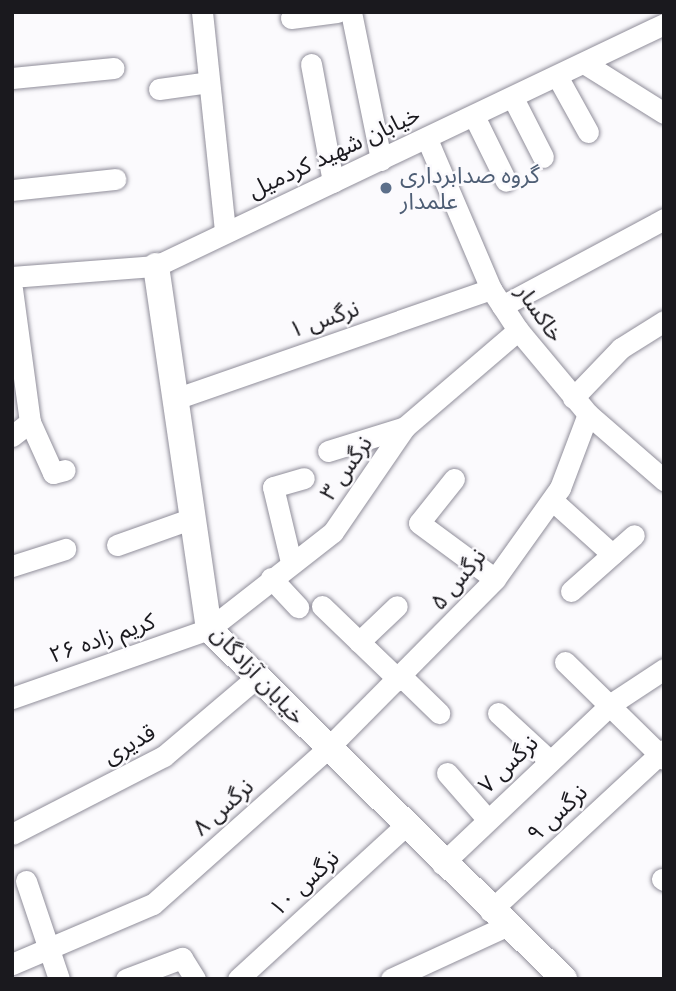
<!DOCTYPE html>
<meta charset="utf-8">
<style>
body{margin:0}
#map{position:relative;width:676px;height:991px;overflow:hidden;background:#fbfafd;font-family:"Fira Sans","Noto Sans Arabic",sans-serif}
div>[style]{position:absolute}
.roads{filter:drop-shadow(0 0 2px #908e9a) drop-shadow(0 0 2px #908e9a)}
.minor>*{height:21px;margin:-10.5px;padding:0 10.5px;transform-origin:10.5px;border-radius:10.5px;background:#fff}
.major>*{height:26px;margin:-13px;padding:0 13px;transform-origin:13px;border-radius:13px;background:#fff}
.dots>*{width:19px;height:19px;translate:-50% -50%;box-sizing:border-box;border:4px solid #fbfafd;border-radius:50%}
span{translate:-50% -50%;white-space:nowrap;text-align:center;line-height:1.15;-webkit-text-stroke:5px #fbfafd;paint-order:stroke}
.street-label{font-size:23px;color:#1a191e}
.service-label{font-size:23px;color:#4e5e75}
.left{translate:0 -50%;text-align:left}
.frame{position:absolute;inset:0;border:14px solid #1a191e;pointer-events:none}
</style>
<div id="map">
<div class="roads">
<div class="minor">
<div style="left:202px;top:12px;width:220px;rotate:84deg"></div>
<div style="left:351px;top:12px;width:151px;rotate:78.5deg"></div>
<div style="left:291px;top:18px;width:46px;rotate:-7.4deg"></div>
<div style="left:584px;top:63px;width:94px;rotate:32deg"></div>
<div style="left:311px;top:64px;width:120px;rotate:79.4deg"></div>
<div style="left:557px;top:76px;width:64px;rotate:61deg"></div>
<div style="left:12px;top:78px;width:102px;rotate:-5.6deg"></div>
<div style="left:159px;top:89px;width:50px;rotate:-8deg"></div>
<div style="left:513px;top:98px;width:66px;rotate:63deg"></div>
<div style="left:474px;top:116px;width:72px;rotate:63.8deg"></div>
<div style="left:427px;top:139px;width:163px;rotate:66.9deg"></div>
<div style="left:491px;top:289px;width:49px;rotate:56.6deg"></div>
<div style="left:518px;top:330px;width:109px;rotate:50.2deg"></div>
<div style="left:588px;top:414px;width:101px;rotate:41deg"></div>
<div style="left:12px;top:190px;width:104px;rotate:-6.1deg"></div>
<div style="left:12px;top:277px;width:144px;rotate:-4.4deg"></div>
<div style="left:156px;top:266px;width:563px;rotate:-25.47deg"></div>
<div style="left:12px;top:289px;width:134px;rotate:82.3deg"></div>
<div style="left:30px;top:422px;width:56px;rotate:65.7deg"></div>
<div style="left:53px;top:473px;width:12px;rotate:-14deg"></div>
<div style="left:502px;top:306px;width:184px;rotate:-28.2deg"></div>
<div style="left:573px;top:398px;width:69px;rotate:-46.2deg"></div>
<div style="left:621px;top:348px;width:51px;rotate:-32.1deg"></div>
<div style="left:175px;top:399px;width:335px;rotate:-19.2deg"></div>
<div style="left:12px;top:436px;width:23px;rotate:-38deg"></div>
<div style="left:328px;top:451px;width:81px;rotate:-17.3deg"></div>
<div style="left:454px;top:479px;width:56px;rotate:128.5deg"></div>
<div style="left:419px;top:523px;width:94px;rotate:36.4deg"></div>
<div style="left:552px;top:500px;width:81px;rotate:42deg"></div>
<div style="left:117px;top:545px;width:81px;rotate:-19.6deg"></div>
<div style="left:291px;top:562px;width:77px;rotate:-103.5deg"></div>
<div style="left:273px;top:487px;width:32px;rotate:-16deg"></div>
<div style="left:12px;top:566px;width:56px;rotate:-17.8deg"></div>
<div style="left:271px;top:578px;width:40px;rotate:47deg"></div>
<div style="left:571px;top:591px;width:84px;rotate:-41.6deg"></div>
<div style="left:322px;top:606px;width:107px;rotate:43.9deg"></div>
<div style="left:359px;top:642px;width:52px;rotate:-43.5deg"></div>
<div style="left:565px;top:662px;width:139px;rotate:44.4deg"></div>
<div style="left:402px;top:677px;width:52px;rotate:44.2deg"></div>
<div style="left:12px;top:698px;width:209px;rotate:-19.3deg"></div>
<div style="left:209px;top:629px;width:157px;rotate:-38deg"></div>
<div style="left:333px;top:532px;width:127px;rotate:-55.6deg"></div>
<div style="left:405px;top:427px;width:149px;rotate:-40.6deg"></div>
<div style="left:498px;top:713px;width:69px;rotate:42.7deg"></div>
<div style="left:447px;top:773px;width:62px;rotate:48.9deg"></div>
<div style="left:12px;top:834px;width:171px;rotate:-27.2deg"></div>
<div style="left:164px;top:756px;width:122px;rotate:-40.3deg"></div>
<div style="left:442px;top:864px;width:233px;rotate:-43.4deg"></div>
<div style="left:611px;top:704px;width:64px;rotate:-33.4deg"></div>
<div style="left:662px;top:879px;width:2px;rotate:27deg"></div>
<div style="left:26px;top:881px;width:103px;rotate:71.4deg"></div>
<div style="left:490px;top:911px;width:237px;rotate:-42.8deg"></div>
<div style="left:12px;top:964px;width:153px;rotate:-23.1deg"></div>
<div style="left:153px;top:904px;width:233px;rotate:-41.7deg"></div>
<div style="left:327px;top:749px;width:239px;rotate:-45.3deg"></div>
<div style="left:495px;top:579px;width:112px;rotate:-54.5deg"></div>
<div style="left:560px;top:488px;width:79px;rotate:-69.3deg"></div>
<div style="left:126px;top:979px;width:60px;rotate:-20.6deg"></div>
<div style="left:182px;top:958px;width:25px;rotate:58deg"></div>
<div style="left:238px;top:979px;width:226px;rotate:-42.5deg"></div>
<div style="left:391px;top:979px;width:127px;rotate:-24.7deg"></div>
</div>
<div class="major">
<div style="left:156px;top:266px;width:367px;rotate:81.7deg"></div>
<div style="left:209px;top:629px;width:499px;rotate:44.6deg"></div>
</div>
</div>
<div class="dots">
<div style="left:386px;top:188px;background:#5c6f8a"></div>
</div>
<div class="street-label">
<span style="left:334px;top:152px;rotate:-25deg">خیابان شهید کردمیل</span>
<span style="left:540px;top:313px;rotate:55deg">خاکسار</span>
<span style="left:324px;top:319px;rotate:-19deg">نرگس ۱</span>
<span style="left:346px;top:468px;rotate:-55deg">نرگس ۳</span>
<span style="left:458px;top:579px;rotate:-50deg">نرگس ۵</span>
<span style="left:102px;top:638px;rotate:-19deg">کریم زاده ۲۶</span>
<span style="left:258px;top:675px;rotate:47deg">خیابان آزادگان</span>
<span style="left:129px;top:744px;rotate:-30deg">قدیری</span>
<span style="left:508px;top:764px;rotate:-44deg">نرگس ۷</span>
<span style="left:223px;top:807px;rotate:-42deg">نرگس ۸</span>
<span style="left:557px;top:813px;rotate:-43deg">نرگس ۹</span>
<span style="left:304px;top:883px;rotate:-43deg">نرگس ۱۰</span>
</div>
<div class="service-label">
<span class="left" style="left:400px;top:188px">گروه صدابرداری<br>علمدار</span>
</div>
<div class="frame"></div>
</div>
